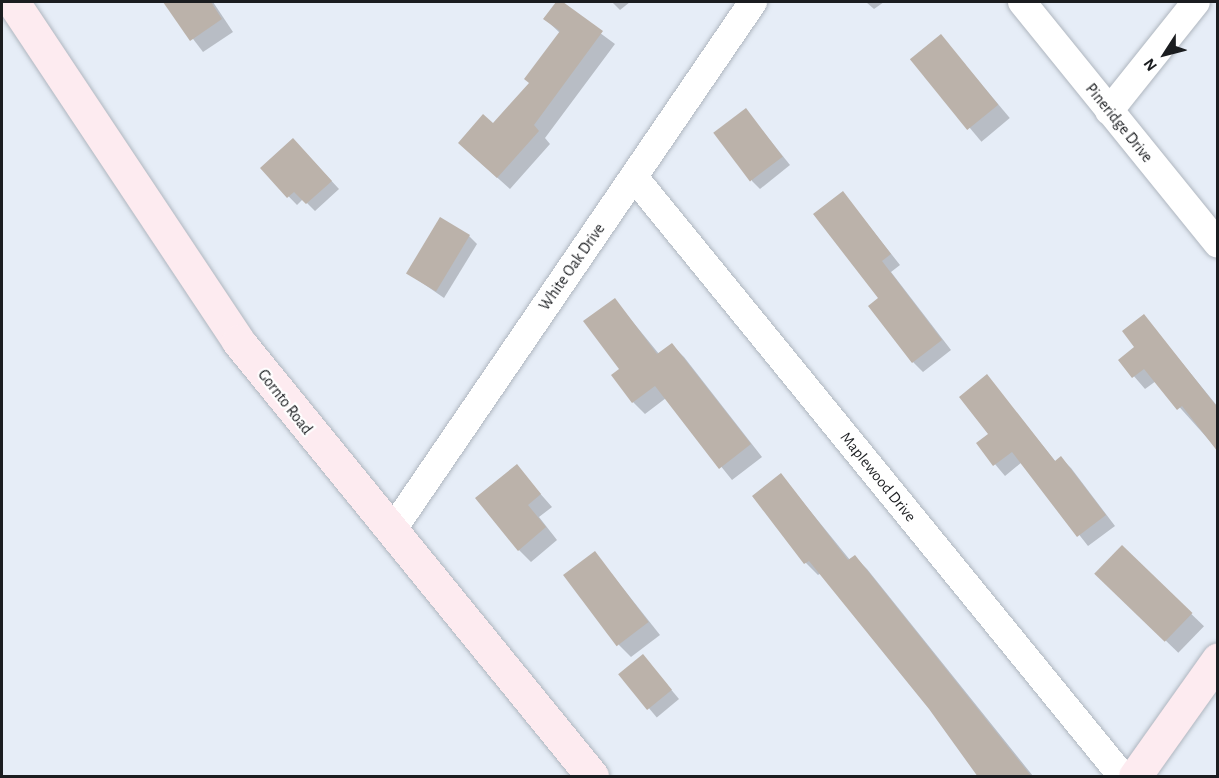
<!DOCTYPE html>
<style>
body{margin:0}
#map{position:relative;width:1219px;height:778px;overflow:hidden;background:#e6edf7;font-family:"Alegreya Sans",sans-serif}
div>[style]{position:absolute}
.shadow>*{inset:0;background:#0003;transform-origin:0 0}
.building>*{inset:0;background:#bbb2aa;transform-origin:0 0}
.roads{filter:drop-shadow(0 0 2px #afb6bf) drop-shadow(0 0 2px #afb6bf)}
.street>*{height:28px;margin:-14px;padding:0 14px;transform-origin:14px;border-radius:14px;background:#fff}
.secondary>*{height:33px;margin:-16.5px;padding:0 16.5px;transform-origin:16.5px;border-radius:16.5px;background:#fdebf0}
span{translate:-50% -50%;white-space:nowrap;text-align:center;line-height:1.15;-webkit-text-stroke:4.5px #fff;paint-order:stroke}
.street-label{font-size:16px;color:#1b1d20}
.frame{position:absolute;inset:0;border:3px solid #1b1d20;pointer-events:none}
.north{position:absolute;left:1135px;top:24px;width:60px;height:60px;-webkit-text-stroke:4px #fff;paint-order:stroke;rotate:234deg;font-size:16px;font-weight:700;line-height:24px;text-align:center;color:#1b1d20}
.north::after{content:'';display:block;margin:auto;width:21px;height:27px;background:#1b1d20;clip-path:polygon(50% 0,100% 100%,50% 72%,0 100%)}
</style>
<div id="map">
<div class="shadow">
<div style="clip-path:polygon(165px 2px,213px 2px,233px 32px,203px 52px)"></div>
<div style="clip-path:polygon(558px 2px,615px 44px,545px 138px,550px 144px,510px 189px,472px 155px,530px 83px,560px 33px,545px 19px)"></div>
<div style="clip-path:polygon(612px 2px,630px 2px,620px 10px)"></div>
<div style="clip-path:polygon(866px 2px,884px 2px,874px 9px)"></div>
<div style="left:941px;top:36px;width:107px;height:37px;rotate:50deg"></div>
<div style="clip-path:polygon(746px 110px,790px 165px,760px 189px,752px 181px)"></div>
<div style="clip-path:polygon(301px 148px,339px 189px,315px 211px,303px 199px,297px 205px,262px 169px)"></div>
<div style="clip-path:polygon(843px 193px,900px 265px,891px 272px,951px 350px,923px 372px,913px 362px)"></div>
<div style="clip-path:polygon(469px 236px,477px 244px,444px 298px,408px 273px)"></div>
<div style="clip-path:polygon(615px 300px,659px 354px,672px 345px,684px 357px,762px 457px,732px 480px,666px 398px,645px 414px,633px 402px,621px 369px)"></div>
<div style="clip-path:polygon(1144px 316px,1218px 407px,1218px 450px,1156px 381px,1145px 389px,1120px 360px,1137px 347px)"></div>
<div style="clip-path:polygon(987px 376px,1056px 462px,1061px 458px,1071px 468px,1115px 526px,1088px 546px,1022px 462px,1005px 476px,978px 444px,990px 434px)"></div>
<div style="clip-path:polygon(516px 466px,552px 507px,539px 517px,557px 540px,531px 562px,519px 550px)"></div>
<div style="clip-path:polygon(781px 475px,850px 560px,855px 557px,867px 569px,1033px 776px,980px 776px,970px 759px,821px 573px,818px 575px,806px 563px,754px 496px)"></div>
<div style="left:1122px;top:547px;width:114px;height:37px;rotate:44deg"></div>
<div style="clip-path:polygon(595px 553px,660px 635px,631px 657px,619px 645px)"></div>
<div style="left:643px;top:656px;width:56px;height:29px;rotate:50deg"></div>
</div>
<div class="building">
<div style="clip-path:polygon(163px 2px,211px 2px,222px 19px,190px 41px)"></div>
<div style="clip-path:polygon(556px 2px,563px 2px,603px 31px,534px 125px,539px 131px,497px 178px,458px 143px,483px 114px,493px 123px,529px 83px,524px 79px,560px 31px,543px 19px)"></div>
<div style="left:941px;top:34px;width:91px;height:40px;rotate:51deg"></div>
<div style="left:746px;top:108px;width:61px;height:41px;rotate:53deg"></div>
<div style="clip-path:polygon(293px 138px,332px 181px,306px 204px,294px 192px,287px 198px,260px 168px)"></div>
<div style="clip-path:polygon(843px 191px,891px 254px,882px 261px,942px 340px,912px 363px,868px 306px,878px 298px,813px 214px)"></div>
<div style="left:440px;top:217px;width:35px;height:66px;rotate:31deg"></div>
<div style="clip-path:polygon(615px 298px,657px 354px,672px 343px,751px 444px,719px 469px,655px 386px,632px 403px,611px 375px,619px 369px,583px 321px)"></div>
<div style="clip-path:polygon(1144px 314px,1218px 408px,1218px 452px,1182px 406px,1177px 410px,1144px 369px,1132px 378px,1118px 360px,1134px 347px,1122px 331px)"></div>
<div style="clip-path:polygon(987px 374px,1055px 461px,1061px 456px,1106px 515px,1077px 537px,1012px 452px,993px 466px,976px 443px,988px 434px,959px 397px)"></div>
<div style="clip-path:polygon(517px 464px,541px 494px,528px 505px,546px 527px,518px 551px,475px 498px)"></div>
<div style="clip-path:polygon(781px 473px,848px 560px,855px 555px,1032px 777px,978px 777px,929px 709px,809px 561px,804px 564px,752px 496px)"></div>
<div style="left:1122px;top:545px;width:98px;height:40px;rotate:44deg"></div>
<div style="left:595px;top:551px;width:89px;height:40px;rotate:53deg"></div>
<div style="left:643px;top:654px;width:46px;height:32px;rotate:51deg"></div>
</div>
<div class="roads">
<div class="street">
<div style="left:1022px;top:2px;width:311px;rotate:51deg"></div>
<div style="left:1109px;top:111px;width:139px;rotate:-51.4deg"></div>
<div style="left:634px;top:177px;width:773px;rotate:50.83deg"></div>
<div style="left:391px;top:532px;width:642px;rotate:-55.67deg"></div>
</div>
<div class="secondary">
<div style="left:13px;top:2px;width:407px;rotate:56.4deg"></div>
<div style="left:238px;top:341px;width:561px;rotate:50.86deg"></div>
<div style="left:1135px;top:776px;width:143px;rotate:-54.6deg"></div>
</div>
</div>
<div class="street-label">
<span style="left:1119px;top:123px;rotate:51deg">Pineridge Drive</span>
<span style="left:572px;top:267px;rotate:-55deg">White Oak Drive</span>
<span style="left:285px;top:402px;rotate:52deg">Gornto Road</span>
<span style="left:878px;top:477px;rotate:51deg">Maplewood Drive</span>
</div>
<div class="frame"></div>
<div class="north">N</div>
</div>
